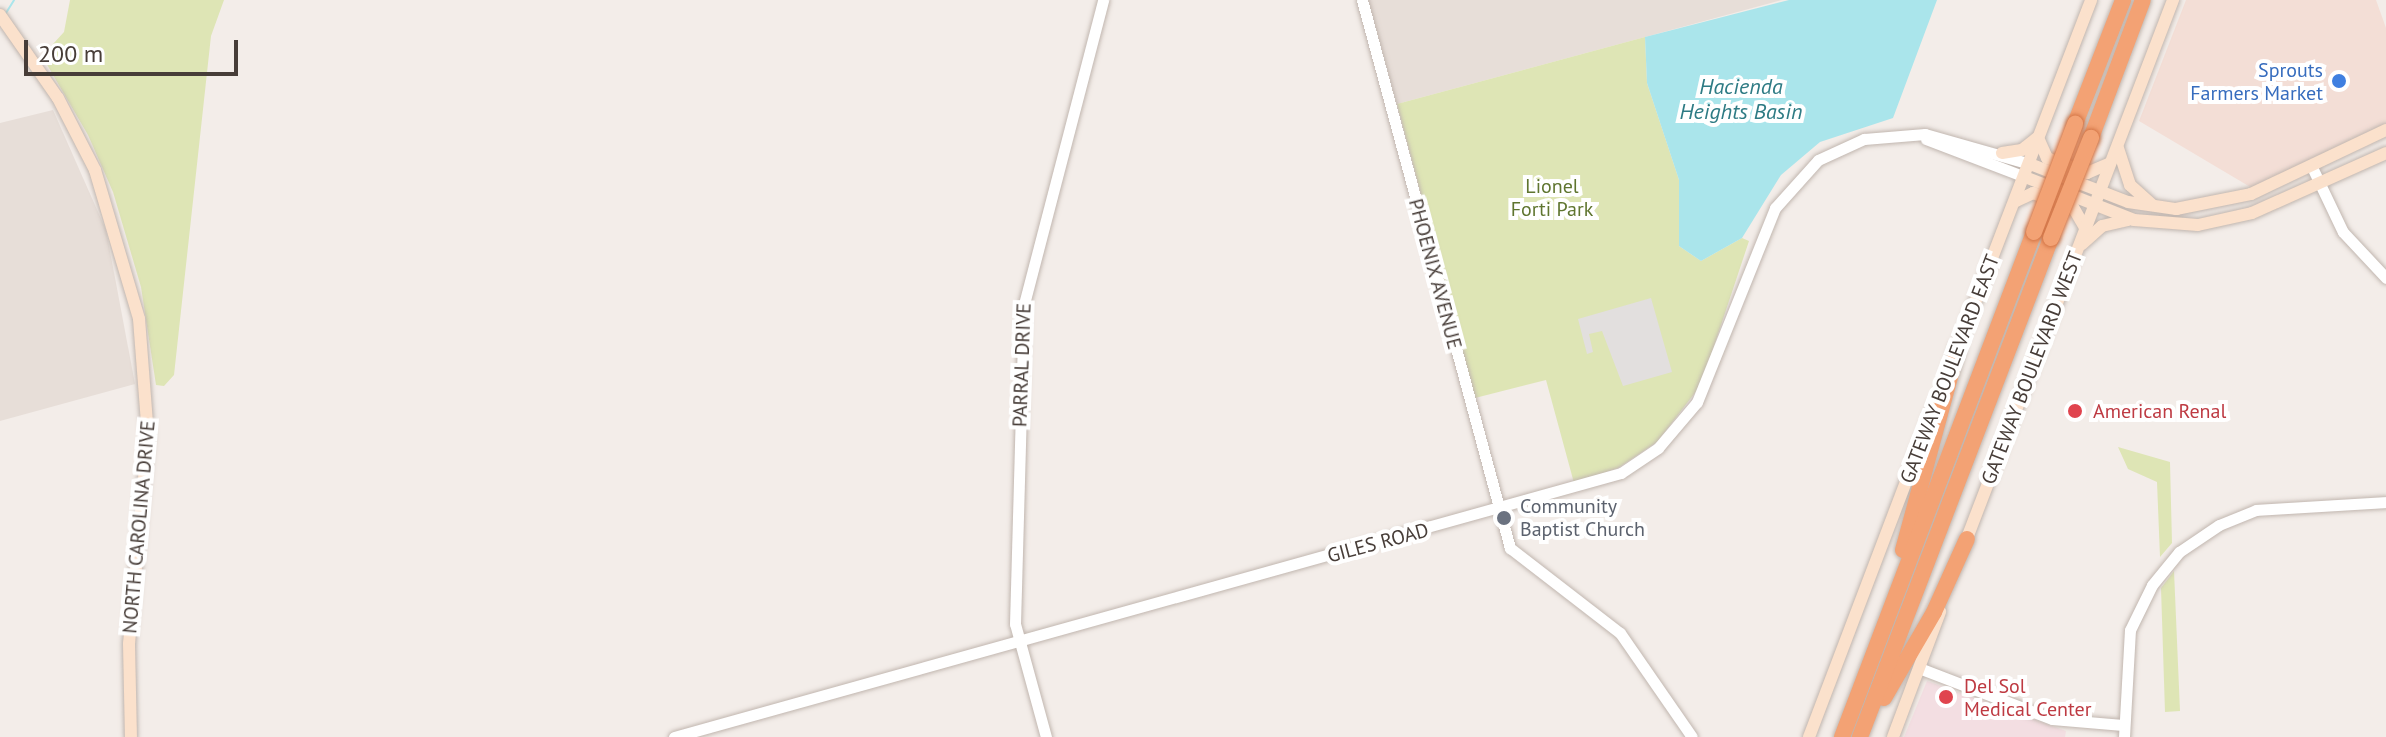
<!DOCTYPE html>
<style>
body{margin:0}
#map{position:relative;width:2386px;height:737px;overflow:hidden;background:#f3ede9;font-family:"PT Sans",sans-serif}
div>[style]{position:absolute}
.residential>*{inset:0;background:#e7ded8}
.commercial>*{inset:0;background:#f3ded6}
.medical>*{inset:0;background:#f3dee2}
.green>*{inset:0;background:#dee5b5}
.parking>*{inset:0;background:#e2dfde}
.water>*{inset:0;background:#aae5eb}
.stream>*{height:2px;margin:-1px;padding:0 1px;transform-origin:1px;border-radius:1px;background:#aae5eb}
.roads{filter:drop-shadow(0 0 2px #c1b6af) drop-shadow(0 0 2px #c1b6af)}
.tertiary>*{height:11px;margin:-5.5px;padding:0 5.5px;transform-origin:5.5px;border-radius:5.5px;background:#fff}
.secondary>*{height:12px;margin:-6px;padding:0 6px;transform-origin:6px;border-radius:6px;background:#fbe1cc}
.motorway>*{height:16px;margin:-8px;padding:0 8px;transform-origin:8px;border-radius:8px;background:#f3a274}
.bridges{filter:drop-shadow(0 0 2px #d27344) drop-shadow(0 0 2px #d27344)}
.motorway-bridge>*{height:16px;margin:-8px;padding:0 8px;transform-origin:8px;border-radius:8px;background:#f3a274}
.dots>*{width:22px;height:22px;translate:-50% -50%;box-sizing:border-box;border:4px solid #fff;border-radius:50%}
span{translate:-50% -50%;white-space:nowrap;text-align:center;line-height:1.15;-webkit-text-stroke:8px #fff;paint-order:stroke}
.shop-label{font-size:20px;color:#366cbe}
.right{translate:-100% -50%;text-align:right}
.park-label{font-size:20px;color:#5f752f}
.street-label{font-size:20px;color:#473d38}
.health-label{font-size:20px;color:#be3a42}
.left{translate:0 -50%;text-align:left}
.worship-label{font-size:20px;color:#5b616d}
.water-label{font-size:22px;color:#2e7b84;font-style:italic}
.scale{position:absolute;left:24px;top:40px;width:214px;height:36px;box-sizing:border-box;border:4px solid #473d38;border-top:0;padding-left:10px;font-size:24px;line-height:28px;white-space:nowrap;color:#473d38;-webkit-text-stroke:6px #fff;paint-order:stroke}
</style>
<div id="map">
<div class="residential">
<div style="clip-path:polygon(1368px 0,1782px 0,1397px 104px)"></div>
<div style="clip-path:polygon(53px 110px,106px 230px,135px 384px,0 421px,0 123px)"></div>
</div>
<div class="commercial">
<div style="clip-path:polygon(2186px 0,2376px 0,2386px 28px,2386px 125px,2252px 188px,2139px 121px)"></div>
</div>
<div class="medical">
<div style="clip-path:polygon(1927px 681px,2066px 731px,2065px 737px,1904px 737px)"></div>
</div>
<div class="green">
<div style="clip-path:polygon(70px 0,224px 0,211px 36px,174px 375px,164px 386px,156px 385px,141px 287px,113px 192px,88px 135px,42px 56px,64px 32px)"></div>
<div style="clip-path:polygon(1645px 37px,1647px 83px,1679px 180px,1679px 246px,1701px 261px,1742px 238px,1749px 241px,1701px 385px,1657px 442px,1618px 468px,1574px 483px,1546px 380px,1475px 398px,1397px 104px)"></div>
<div style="clip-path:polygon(2118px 447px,2170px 462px,2172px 543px,2160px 557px,2157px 482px,2128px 469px)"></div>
<div style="clip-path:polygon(2174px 571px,2180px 711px,2165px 712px,2161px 588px)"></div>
</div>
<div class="parking">
<div style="clip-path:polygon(1651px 298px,1672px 372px,1623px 386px,1602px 331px,1589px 334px,1593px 352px,1587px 354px,1578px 319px)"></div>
</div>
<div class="water">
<div style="clip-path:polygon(1789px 0,1937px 0,1893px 118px,1820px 142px,1781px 175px,1742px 238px,1701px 261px,1679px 246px,1679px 180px,1647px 83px,1645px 37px)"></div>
</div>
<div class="stream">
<div style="left:6px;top:13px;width:15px;rotate:-58deg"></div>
</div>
<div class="roads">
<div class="tertiary">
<div style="left:1362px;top:0;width:568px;rotate:74.89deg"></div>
<div style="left:1510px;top:548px;width:139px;rotate:37.7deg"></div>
<div style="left:1620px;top:633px;width:126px;rotate:55.3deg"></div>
<div style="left:1926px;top:139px;width:106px;rotate:21deg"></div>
<div style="left:2311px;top:165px;width:74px;rotate:64.5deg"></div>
<div style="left:2343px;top:232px;width:63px;rotate:46.9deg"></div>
<div style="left:1919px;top:668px;width:142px;rotate:21deg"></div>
<div style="left:2052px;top:719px;width:71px;rotate:4.8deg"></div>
<div style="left:674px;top:737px;width:983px;rotate:-15.58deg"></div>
<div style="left:1621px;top:473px;width:45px;rotate:-34deg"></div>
<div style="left:1658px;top:448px;width:60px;rotate:-49.7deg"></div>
<div style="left:1697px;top:402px;width:209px;rotate:-68.1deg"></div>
<div style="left:1775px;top:208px;width:64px;rotate:-48.1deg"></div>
<div style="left:1818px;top:160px;width:51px;rotate:-24.5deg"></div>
<div style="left:1864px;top:139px;width:61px;rotate:-4.7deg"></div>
<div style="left:1925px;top:134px;width:109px;rotate:15.9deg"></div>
<div style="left:1046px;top:737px;width:117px;rotate:-105.3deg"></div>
<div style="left:1015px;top:624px;width:320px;rotate:-88.4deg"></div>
<div style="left:1024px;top:304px;width:314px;rotate:-75.4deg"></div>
<div style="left:2124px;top:737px;width:107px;rotate:-86.8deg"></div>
<div style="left:2130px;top:630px;width:50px;rotate:-63.9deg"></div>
<div style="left:2152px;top:585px;width:43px;rotate:-50.7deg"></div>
<div style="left:2179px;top:552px;width:48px;rotate:-34deg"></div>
<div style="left:2219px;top:525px;width:40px;rotate:-22deg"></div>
<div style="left:2256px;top:510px;width:130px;rotate:-3.5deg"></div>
</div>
<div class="secondary">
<div style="left:0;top:15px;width:101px;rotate:55.1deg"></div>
<div style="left:58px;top:98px;width:81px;rotate:62.8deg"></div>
<div style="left:95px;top:170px;width:155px;rotate:73.5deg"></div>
<div style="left:139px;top:319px;width:116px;rotate:85.6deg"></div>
<div style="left:148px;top:435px;width:210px;rotate:95.2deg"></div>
<div style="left:129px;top:644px;width:93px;rotate:88.8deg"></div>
<div style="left:2039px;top:140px;width:20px;rotate:66deg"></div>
<div style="left:2047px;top:158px;width:43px;rotate:20.6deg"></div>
<div style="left:2087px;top:173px;width:25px;rotate:-23deg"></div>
<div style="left:2118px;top:148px;width:39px;rotate:72deg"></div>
<div style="left:2130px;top:185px;width:30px;rotate:42deg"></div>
<div style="left:2002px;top:153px;width:20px;rotate:-9deg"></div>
<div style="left:2022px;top:150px;width:19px;rotate:-39deg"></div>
<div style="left:2030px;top:164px;width:105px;rotate:21.2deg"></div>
<div style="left:2128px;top:202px;width:49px;rotate:8.3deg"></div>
<div style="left:2176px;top:209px;width:76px;rotate:-11.3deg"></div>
<div style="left:2251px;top:194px;width:149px;rotate:-25.4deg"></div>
<div style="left:2025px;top:177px;width:117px;rotate:21.5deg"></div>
<div style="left:2134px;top:220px;width:64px;rotate:4.5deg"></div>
<div style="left:2198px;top:225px;width:55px;rotate:-12.5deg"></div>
<div style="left:2252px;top:213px;width:147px;rotate:-24.1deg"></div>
<div style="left:2016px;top:201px;width:19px;rotate:-25deg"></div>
<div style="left:2033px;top:193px;width:42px;rotate:19.3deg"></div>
<div style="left:2073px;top:207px;width:24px;rotate:60deg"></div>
<div style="left:2082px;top:244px;width:27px;rotate:-42deg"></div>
<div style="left:2102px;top:226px;width:27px;rotate:-13deg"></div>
<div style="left:1956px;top:352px;width:377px;rotate:-69deg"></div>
<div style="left:1964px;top:546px;width:585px;rotate:-69.05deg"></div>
<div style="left:1809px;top:737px;width:354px;rotate:-69.2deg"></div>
<div style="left:1893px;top:737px;width:134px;rotate:-69.4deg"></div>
</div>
<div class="motorway">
<div style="left:2075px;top:124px;width:133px;rotate:-68.8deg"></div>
<div style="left:2091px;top:138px;width:147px;rotate:-69.4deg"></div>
<div style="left:1903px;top:550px;width:210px;rotate:-74.8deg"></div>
<div style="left:1884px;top:698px;width:99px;rotate:-59.8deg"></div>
<div style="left:1934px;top:612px;width:80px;rotate:-65.7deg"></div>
<div style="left:1842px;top:737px;width:540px;rotate:-69.18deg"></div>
<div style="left:1860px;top:737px;width:534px;rotate:-69.05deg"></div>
</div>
</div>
<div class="bridges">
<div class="motorway-bridge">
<div style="left:2034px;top:232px;width:116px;rotate:-69.2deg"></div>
<div style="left:2051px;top:238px;width:108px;rotate:-68.2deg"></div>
</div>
</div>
<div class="dots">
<div style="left:2339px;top:81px;background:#3f7fe0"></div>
<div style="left:2075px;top:411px;background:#e0444e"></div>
<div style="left:1504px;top:518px;background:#6b7280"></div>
<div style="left:1946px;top:697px;background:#e0444e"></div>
</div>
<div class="shop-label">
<span class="right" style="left:2323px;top:82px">Sprouts<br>Farmers Market</span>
</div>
<div class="park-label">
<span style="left:1552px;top:198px">Lionel<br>Forti Park</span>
</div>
<div class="street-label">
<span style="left:1435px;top:274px;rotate:75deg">PHOENIX AVENUE</span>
<span style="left:1022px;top:365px;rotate:-88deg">PARRAL DRIVE</span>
<span style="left:2032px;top:368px;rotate:-69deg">GATEWAY BOULEVARD WEST</span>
<span style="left:1950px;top:369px;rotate:-69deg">GATEWAY BOULEVARD EAST</span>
<span style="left:139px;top:527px;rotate:-85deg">NORTH CAROLINA DRIVE</span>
<span style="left:1378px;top:543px;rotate:-15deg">GILES ROAD</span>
</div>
<div class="health-label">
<span class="left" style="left:2093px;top:411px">American Renal</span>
<span class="left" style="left:1964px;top:698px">Del Sol<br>Medical Center</span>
</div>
<div class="worship-label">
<span class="left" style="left:1520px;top:518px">Community<br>Baptist Church</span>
</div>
<div class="water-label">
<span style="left:1741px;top:99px">Hacienda<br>Heights Basin</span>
</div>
<div class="scale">200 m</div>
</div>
